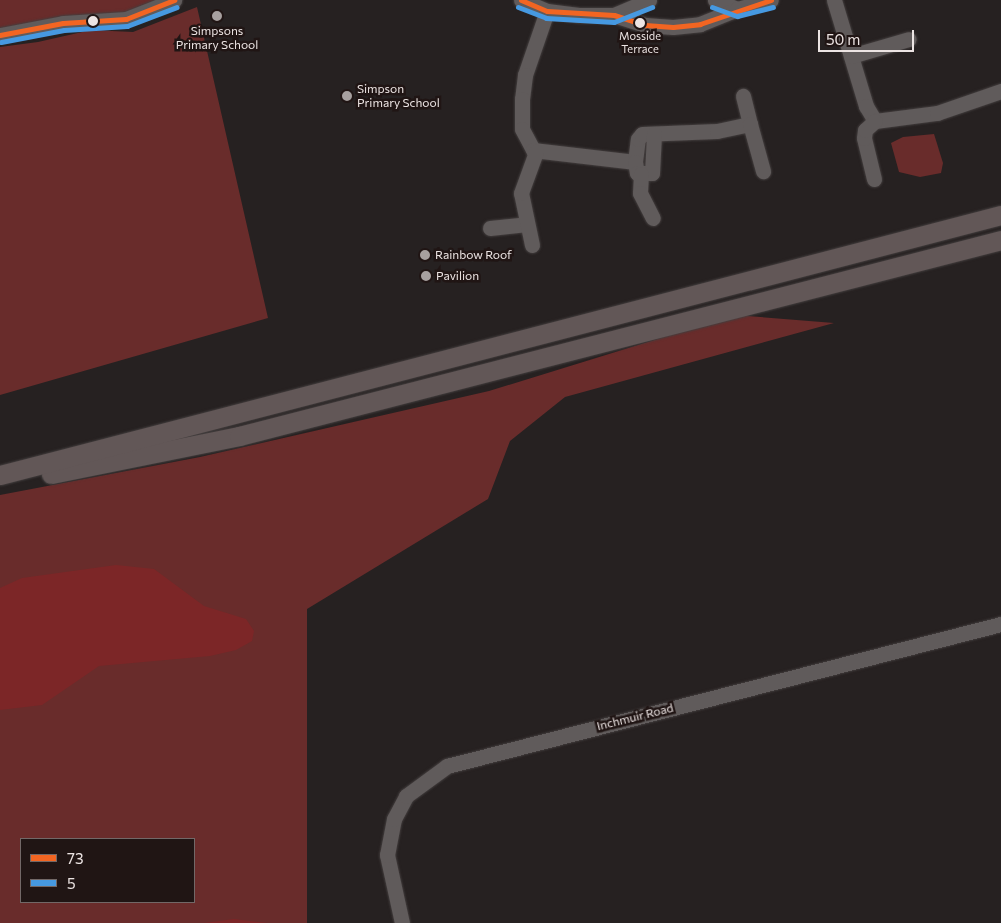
<!DOCTYPE html>
<style>
body{margin:0}
#map{position:relative;width:1001px;height:923px;overflow:hidden;background:#262121;font-family:Commissioner,sans-serif}
div>[style]{position:absolute}
.green>*{inset:0;background:#692c2b}
.water>*{inset:0;background:#7c2627}
.roads{filter:drop-shadow(0 0 1px #433e3e) drop-shadow(0 0 1px #433e3e)}
.minor>*{height:15px;margin:-7.5px;padding:0 7.5px;transform-origin:7.5px;border-radius:7.5px;background:#605b5b}
.major>*{height:19px;margin:-9.5px;padding:0 9.5px;transform-origin:9.5px;border-radius:9.5px;background:#625757}
.bus-1>*{height:5px;margin:-2.5px;padding:0 2.5px;transform-origin:2.5px;border-radius:2.5px;background:#f26522}
.bus-2>*{height:5px;margin:-2.5px;padding:0 2.5px;transform-origin:2.5px;border-radius:2.5px;background:#4699e1}
.dots>*{width:14px;height:14px;translate:-50% -50%;box-sizing:border-box;border:2px solid #201514;border-radius:50%}
span{translate:-50% -50%;white-space:nowrap;text-align:center;line-height:1.15;-webkit-text-stroke:5px #201514;paint-order:stroke}
.bus-label{font-size:11px;color:#ece4e3}
.poi-label{font-size:12px;color:#ece4e3}
.left{translate:0 -50%;text-align:left}
.street-label{font-size:12px;color:#ece4e3}
.legend{position:absolute;left:20px;top:838px;width:175px;height:65px;box-sizing:border-box;background:#201514;border:1px solid #726867;margin:0;padding:6px 9px;list-style:none;font-size:15px;color:#ece4e3}
.legend li{display:flex;align-items:center;gap:10px;height:25px}
.legend b{width:25px;border:1px solid #726867}
.scale{position:absolute;left:818px;top:30px;width:96px;height:22px;box-sizing:border-box;border:2px solid #ece4e3;border-top:0;padding-left:6px;font-size:15px;line-height:18px;white-space:nowrap;color:#ece4e3;-webkit-text-stroke:4px #201514;paint-order:stroke}
</style>
<div id="map">
<div class="green">
<div style="clip-path:polygon(0 0,174px 0,141px 15px,0 35px)"></div>
<div style="clip-path:polygon(197px 7px,268px 318px,0 395px,0 47px,38px 42px,91px 30px,133px 32px)"></div>
<div style="clip-path:polygon(934px 134px,943px 163px,941px 173px,920px 177px,899px 172px,891px 143px,903px 137px)"></div>
<div style="clip-path:polygon(evenodd,735px 315px,834px 323px,565px 397px,510px 441px,488px 499px,307px 609px,307px 923px,0 923px,0 495px,200px 457px,489px 391px,735px 315px,21px 839px,194px 839px,194px 902px,21px 902px,21px 839px)"></div>
</div>
<div class="water">
<div style="clip-path:polygon(116px 565px,154px 569px,204px 606px,246px 619px,254px 631px,252px 641px,236px 650px,210px 656px,99px 666px,42px 705px,0 710px,0 588px,22px 578px)"></div>
<div style="clip-path:polygon(234px 919px,267px 923px,204px 923px)"></div>
</div>
<div class="roads">
<div class="minor">
<div style="left:521px;top:0;width:28px;rotate:23deg"></div>
<div style="left:547px;top:11px;width:32px;rotate:7deg"></div>
<div style="left:579px;top:15px;width:35px"></div>
<div style="left:614px;top:15px;width:38px;rotate:-23deg"></div>
<div style="left:715px;top:0;width:24px;rotate:22deg"></div>
<div style="left:834px;top:0;width:111px;rotate:73.2deg"></div>
<div style="left:866px;top:106px;width:17px;rotate:59deg"></div>
<div style="left:875px;top:121px;width:63px;rotate:-7.4deg"></div>
<div style="left:937px;top:113px;width:68px;rotate:-19deg"></div>
<div style="left:547px;top:11px;width:68px;rotate:109deg"></div>
<div style="left:525px;top:75px;width:24px;rotate:97deg"></div>
<div style="left:522px;top:99px;width:30px;rotate:90deg"></div>
<div style="left:522px;top:129px;width:24px;rotate:62deg"></div>
<div style="left:533px;top:150px;width:103px;rotate:6.7deg"></div>
<div style="left:635px;top:162px;width:23px;rotate:-83deg"></div>
<div style="left:638px;top:139px;width:6px;rotate:-51deg"></div>
<div style="left:642px;top:134px;width:75px;rotate:-2.3deg"></div>
<div style="left:717px;top:131px;width:34px;rotate:-12deg"></div>
<div style="left:750px;top:124px;width:29px;rotate:-104deg"></div>
<div style="left:614px;top:15px;width:33px;rotate:18deg"></div>
<div style="left:645px;top:25px;width:28px;rotate:4deg"></div>
<div style="left:673px;top:27px;width:27px;rotate:-6deg"></div>
<div style="left:700px;top:24px;width:40px;rotate:-22deg"></div>
<div style="left:737px;top:9px;width:35px;rotate:-15deg"></div>
<div style="left:0;top:35px;width:64px;rotate:-10.8deg"></div>
<div style="left:63px;top:23px;width:63px;rotate:-3.6deg"></div>
<div style="left:126px;top:19px;width:52px;rotate:-21.6deg"></div>
<div style="left:851px;top:56px;width:60px;rotate:-16.3deg"></div>
<div style="left:750px;top:124px;width:49px;rotate:74.5deg"></div>
<div style="left:635px;top:162px;width:11px;rotate:80deg"></div>
<div style="left:637px;top:173px;width:15px"></div>
<div style="left:652px;top:173px;width:39px;rotate:-87deg"></div>
<div style="left:641px;top:174px;width:19px;rotate:93deg"></div>
<div style="left:640px;top:193px;width:28px;rotate:63deg"></div>
<div style="left:874px;top:179px;width:42px;rotate:-103.7deg"></div>
<div style="left:864px;top:138px;width:8px;rotate:-83deg"></div>
<div style="left:865px;top:130px;width:13px;rotate:-42deg"></div>
<div style="left:490px;top:228px;width:37px;rotate:-6deg"></div>
<div style="left:532px;top:245px;width:53px;rotate:-101.9deg"></div>
<div style="left:521px;top:193px;width:44px;rotate:-69.9deg"></div>
<div style="left:402px;top:923px;width:70px;rotate:-102.4deg"></div>
<div style="left:387px;top:855px;width:37px;rotate:-79deg"></div>
<div style="left:394px;top:819px;width:26px;rotate:-62deg"></div>
<div style="left:406px;top:796px;width:51px;rotate:-36.2deg"></div>
<div style="left:447px;top:766px;width:572px;rotate:-14.38deg"></div>
</div>
<div class="major">
<div style="left:51px;top:474px;width:192px;rotate:-11.4deg"></div>
<div style="left:239px;top:436px;width:787px;rotate:-14.42deg"></div>
<div style="left:0;top:475px;width:1034px;rotate:-14.56deg"></div>
</div>
</div>
<div class="bus-1">
<div style="left:521px;top:0;width:28px;rotate:23deg"></div>
<div style="left:547px;top:11px;width:67px;rotate:3.4deg"></div>
<div style="left:614px;top:15px;width:33px;rotate:18deg"></div>
<div style="left:645px;top:25px;width:28px;rotate:4deg"></div>
<div style="left:673px;top:27px;width:27px;rotate:-6deg"></div>
<div style="left:700px;top:24px;width:75px;rotate:-18.7deg"></div>
<div style="left:0;top:35px;width:64px;rotate:-10.8deg"></div>
<div style="left:63px;top:23px;width:63px;rotate:-3.6deg"></div>
<div style="left:126px;top:19px;width:52px;rotate:-21.6deg"></div>
</div>
<div class="bus-2">
<div style="left:518px;top:7px;width:30px;rotate:21deg"></div>
<div style="left:546px;top:18px;width:68px;rotate:3.4deg"></div>
<div style="left:614px;top:22px;width:41px;rotate:-21.5deg"></div>
<div style="left:712px;top:7px;width:27px;rotate:20deg"></div>
<div style="left:737px;top:16px;width:37px;rotate:-14deg"></div>
<div style="left:1px;top:42px;width:64px;rotate:-10.8deg"></div>
<div style="left:64px;top:30px;width:63px;rotate:-3.6deg"></div>
<div style="left:127px;top:26px;width:53px;rotate:-20.8deg"></div>
</div>
<div class="dots">
<div style="left:217px;top:16px;background:#a7a09f"></div>
<div style="left:93px;top:21px;background:#ece4e3"></div>
<div style="left:640px;top:23px;background:#ece4e3"></div>
<div style="left:347px;top:96px;background:#a7a09f"></div>
<div style="left:425px;top:255px;background:#a7a09f"></div>
<div style="left:426px;top:276px;background:#a7a09f"></div>
</div>
<div class="bus-label">
<span style="left:640px;top:43px">Mosside<br>Terrace</span>
</div>
<div class="poi-label">
<span style="left:217px;top:38px">Simpsons<br>Primary School</span>
<span class="left" style="left:357px;top:96px">Simpson<br>Primary School</span>
<span class="left" style="left:435px;top:255px">Rainbow Roof</span>
<span class="left" style="left:436px;top:276px">Pavilion</span>
</div>
<div class="street-label">
<span style="left:635px;top:717px;rotate:-14deg">Inchmuir Road</span>
</div>
<ul class="legend">
<li><b style="height:6px;background:#f26522"></b>73</li>
<li><b style="height:6px;background:#4699e1"></b>5</li>
</ul>
<div class="scale">50 m</div>
</div>
